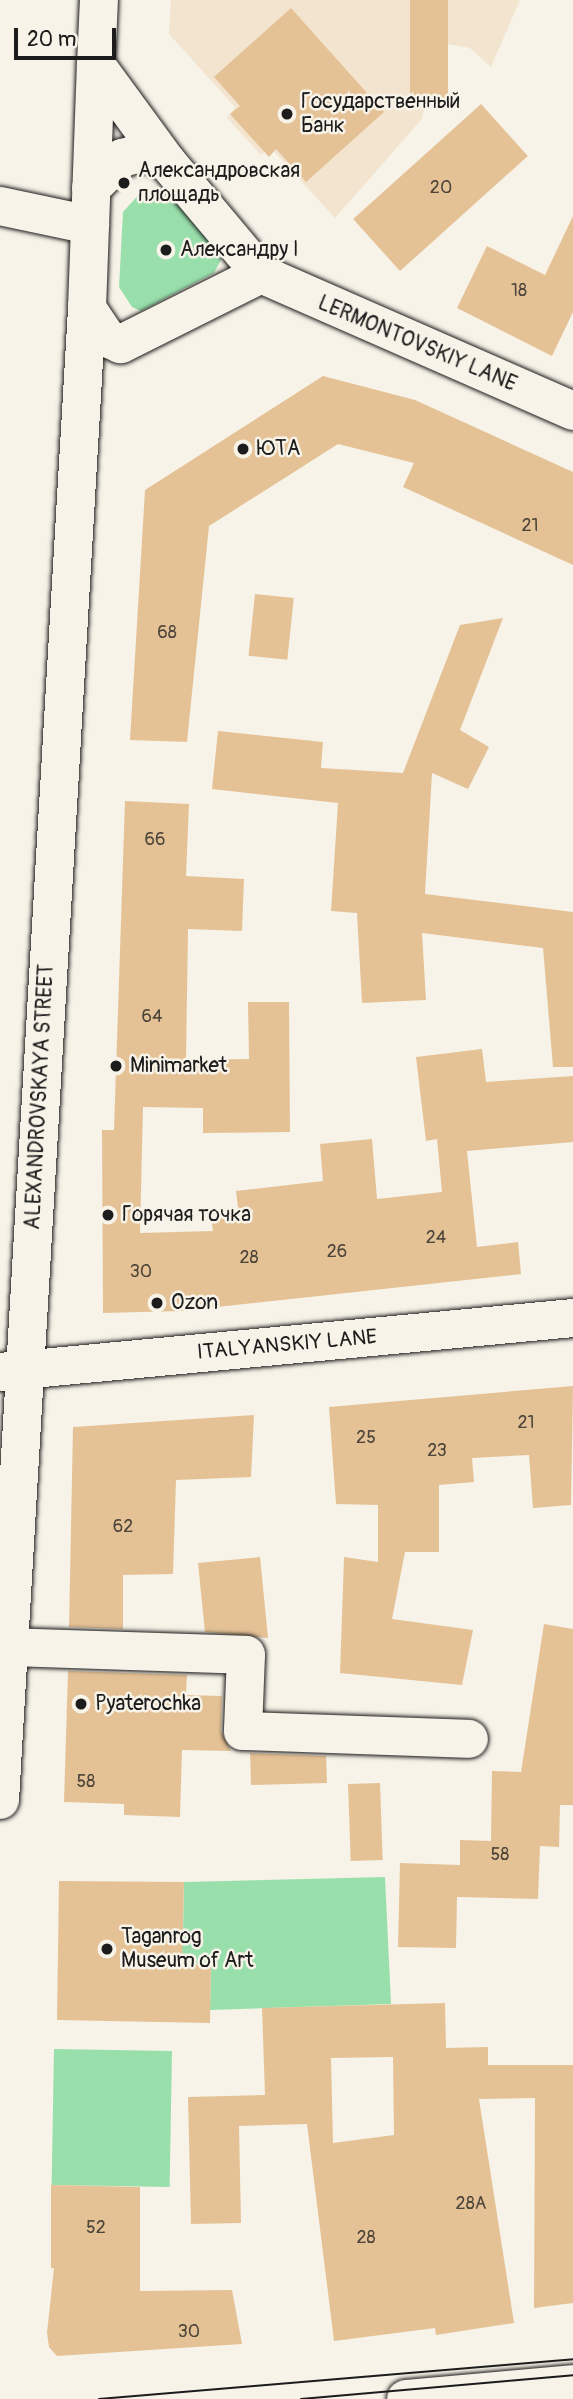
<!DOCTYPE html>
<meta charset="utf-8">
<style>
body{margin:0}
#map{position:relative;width:573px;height:2399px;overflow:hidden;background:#f7f3e8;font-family:Pangolin,sans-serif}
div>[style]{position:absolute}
.built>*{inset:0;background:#f2e4cf}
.green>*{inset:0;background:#99dfac;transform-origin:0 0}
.building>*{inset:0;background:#e5c296;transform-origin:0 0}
.roads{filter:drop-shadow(0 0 2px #1c1c1c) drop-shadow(0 0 2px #1c1c1c)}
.minor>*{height:38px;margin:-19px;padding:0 19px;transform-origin:19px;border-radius:19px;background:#f7f3e8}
.major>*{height:38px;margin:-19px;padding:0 19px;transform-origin:19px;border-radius:19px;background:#f7f3e8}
.tram>*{height:2px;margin:-1px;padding:0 1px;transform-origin:1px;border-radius:1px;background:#1c1c1c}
.dots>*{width:19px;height:19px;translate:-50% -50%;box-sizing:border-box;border:4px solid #f7f3e8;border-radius:50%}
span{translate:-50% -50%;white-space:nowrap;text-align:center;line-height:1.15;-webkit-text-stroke:5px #f7f3e8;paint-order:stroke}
.number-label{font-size:18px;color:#4e463a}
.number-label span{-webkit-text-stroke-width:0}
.poi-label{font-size:21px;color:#1c1c1c}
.left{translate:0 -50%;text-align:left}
.street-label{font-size:21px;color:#1c1c1c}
.scale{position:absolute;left:14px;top:28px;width:102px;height:32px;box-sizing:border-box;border:4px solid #1c1c1c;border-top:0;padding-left:9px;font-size:21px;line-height:24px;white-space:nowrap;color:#1c1c1c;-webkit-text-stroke:5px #f7f3e8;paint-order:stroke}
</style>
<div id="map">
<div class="built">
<div style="clip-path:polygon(171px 0,520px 0,491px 67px,470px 48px,446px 44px,421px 120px,335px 218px,270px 147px,261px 155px,227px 118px,235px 107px,169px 34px)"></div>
</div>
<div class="green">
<div style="clip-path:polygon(157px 187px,173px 193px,224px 254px,214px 273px,141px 311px,132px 307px,119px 287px,123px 212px,142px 191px)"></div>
<div style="clip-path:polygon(385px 1877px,391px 2004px,210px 2010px,211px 1965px,157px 1964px,157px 1934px,183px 1934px,184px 1882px)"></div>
<div style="left:54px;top:2049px;width:118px;height:136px;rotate:1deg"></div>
</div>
<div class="building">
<div style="left:410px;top:0;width:38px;height:98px"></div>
<div style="clip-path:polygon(291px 8px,384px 112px,306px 182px,276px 149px,269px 157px,230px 114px,240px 106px,214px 77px)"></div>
<div style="left:481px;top:104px;width:70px;height:172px;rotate:48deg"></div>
<div style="clip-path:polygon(573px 216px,573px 312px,552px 356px,457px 308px,487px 246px,545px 275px)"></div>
<div style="clip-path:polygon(323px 376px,415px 400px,573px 472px,573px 565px,403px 487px,414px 463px,338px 444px,209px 526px,187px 742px,130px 740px,145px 490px)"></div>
<div style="left:255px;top:594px;width:39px;height:62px;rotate:6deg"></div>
<div style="clip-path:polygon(503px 618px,460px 730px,489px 747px,468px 789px,432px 773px,425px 894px,573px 912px,573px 1067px,553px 1067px,543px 948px,422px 933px,426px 1000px,362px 1003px,357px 913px,331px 911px,338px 803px,212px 789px,218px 731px,323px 742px,321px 768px,403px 773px,460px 625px)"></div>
<div style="clip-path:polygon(125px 801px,189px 804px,186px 876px,244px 879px,242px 931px,188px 929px,186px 1060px,249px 1059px,248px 1002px,289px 1002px,290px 1132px,203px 1133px,203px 1108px,143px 1107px,140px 1233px,213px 1231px,211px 1219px,239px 1216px,236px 1191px,323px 1181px,320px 1144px,372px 1139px,377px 1199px,442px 1192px,437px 1139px,426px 1141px,416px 1057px,482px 1049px,486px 1082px,573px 1076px,573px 1142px,467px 1151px,477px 1247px,518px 1242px,521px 1274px,181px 1311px,103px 1313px,102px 1130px,114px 1130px)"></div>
<div style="clip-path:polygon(573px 1386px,571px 1505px,533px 1508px,529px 1455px,472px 1458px,474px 1482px,439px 1485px,439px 1552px,405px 1552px,392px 1619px,473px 1630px,462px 1685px,340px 1673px,344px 1557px,378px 1562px,378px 1505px,336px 1504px,329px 1407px)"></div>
<div style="clip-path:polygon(254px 1415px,251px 1477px,176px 1480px,173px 1574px,123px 1575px,123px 1629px,69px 1627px,73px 1427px)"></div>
<div style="clip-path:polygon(260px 1557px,268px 1638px,205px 1632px,198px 1563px)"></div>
<div style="clip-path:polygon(544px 1624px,573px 1629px,573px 1805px,560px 1805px,559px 1847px,540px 1846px,538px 1899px,457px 1897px,456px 1948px,398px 1947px,400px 1863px,460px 1865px,460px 1840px,491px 1841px,492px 1771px,521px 1772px)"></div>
<div style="clip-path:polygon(68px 1671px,187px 1675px,186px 1695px,222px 1696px,221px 1731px,231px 1751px,182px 1750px,180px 1817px,124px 1815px,124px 1804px,64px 1802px)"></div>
<div style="clip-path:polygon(250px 1753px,326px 1756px,327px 1783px,251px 1785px)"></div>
<div style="left:380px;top:1783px;width:77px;height:32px;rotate:88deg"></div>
<div style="clip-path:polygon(59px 1881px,184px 1882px,182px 1964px,211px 1965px,210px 2023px,57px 2020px)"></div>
<div style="clip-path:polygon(evenodd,445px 2003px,446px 2048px,488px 2047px,488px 2065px,573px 2065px,573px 2303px,534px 2308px,535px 2098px,479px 2099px,514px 2323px,436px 2335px,435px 2328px,334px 2341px,307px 2124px,239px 2126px,241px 2223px,191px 2224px,188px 2097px,265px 2095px,262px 2008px,445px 2003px,393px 2057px,394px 2135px,333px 2143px,331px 2058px,393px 2057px)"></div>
<div style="clip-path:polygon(51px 2185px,140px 2187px,140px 2291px,232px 2290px,242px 2344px,57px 2356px,49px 2347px,47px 2333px,54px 2268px,51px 2268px)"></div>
</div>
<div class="roads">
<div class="minor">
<div style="left:0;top:206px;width:92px;rotate:11.9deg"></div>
<div style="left:261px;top:274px;width:341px;rotate:23.7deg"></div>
<div style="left:0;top:1372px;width:576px;rotate:-5.38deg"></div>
<div style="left:8px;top:1647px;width:238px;rotate:1.9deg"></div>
<div style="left:246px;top:1655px;width:76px;rotate:92.3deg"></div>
<div style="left:243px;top:1731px;width:226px;rotate:2deg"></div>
<div style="left:0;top:1800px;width:1495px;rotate:-86.66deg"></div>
<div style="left:406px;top:2399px;width:168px;rotate:-5.1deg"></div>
</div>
<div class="major">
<div style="left:96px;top:65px;width:120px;rotate:53.8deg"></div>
<div style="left:167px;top:162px;width:146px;rotate:50deg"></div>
<div style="left:261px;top:274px;width:157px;rotate:153.4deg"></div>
<div style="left:121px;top:344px;width:15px;rotate:-157deg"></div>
<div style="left:107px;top:338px;width:36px;rotate:-124deg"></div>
<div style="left:87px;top:308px;width:243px;rotate:-87.9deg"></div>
<div style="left:96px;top:65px;width:65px;rotate:-87.4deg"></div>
<div style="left:91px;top:188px;width:43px;rotate:-44.1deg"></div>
<div style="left:122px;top:158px;width:24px;rotate:-15deg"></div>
<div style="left:145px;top:152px;width:24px;rotate:24deg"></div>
</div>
</div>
<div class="tram">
<div style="left:99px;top:2399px;width:476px;rotate:-4.8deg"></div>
<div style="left:301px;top:2399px;width:273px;rotate:-5deg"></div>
</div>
<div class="dots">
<div style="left:287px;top:114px;background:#1c1c1c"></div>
<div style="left:124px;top:183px;background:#1c1c1c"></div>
<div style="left:166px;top:250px;background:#1c1c1c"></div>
<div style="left:243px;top:449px;background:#1c1c1c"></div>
<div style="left:116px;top:1066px;background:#1c1c1c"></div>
<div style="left:108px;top:1215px;background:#1c1c1c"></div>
<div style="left:157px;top:1303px;background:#1c1c1c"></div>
<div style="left:81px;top:1704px;background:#1c1c1c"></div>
<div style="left:107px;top:1949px;background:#1c1c1c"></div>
</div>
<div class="number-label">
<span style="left:441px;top:188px">20</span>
<span style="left:519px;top:291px">18</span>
<span style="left:530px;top:526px">21</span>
<span style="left:167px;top:633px">68</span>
<span style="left:155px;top:840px">66</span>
<span style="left:152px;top:1017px">64</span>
<span style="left:436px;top:1238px">24</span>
<span style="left:337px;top:1252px">26</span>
<span style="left:249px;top:1258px">28</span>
<span style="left:141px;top:1272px">30</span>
<span style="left:526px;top:1423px">21</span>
<span style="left:366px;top:1438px">25</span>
<span style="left:437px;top:1451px">23</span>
<span style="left:123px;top:1527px">62</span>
<span style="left:86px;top:1782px">58</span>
<span style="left:500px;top:1855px">58</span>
<span style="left:471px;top:2204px">28А</span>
<span style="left:96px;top:2228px">52</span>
<span style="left:366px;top:2238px">28</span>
<span style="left:189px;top:2332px">30</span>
</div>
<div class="poi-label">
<span class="left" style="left:301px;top:114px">Государственный<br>Банк</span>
<span class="left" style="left:138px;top:183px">Александровская<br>площадь</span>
<span class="left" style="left:180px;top:250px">Александру I</span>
<span class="left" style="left:257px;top:449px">ЮТА</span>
<span class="left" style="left:130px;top:1066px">Minimarket</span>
<span class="left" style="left:122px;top:1215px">Горячая точка</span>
<span class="left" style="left:171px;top:1303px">Ozon</span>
<span class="left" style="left:95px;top:1704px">Pyaterochka</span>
<span class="left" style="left:121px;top:1949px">Taganrog<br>Museum of Art</span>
</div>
<div class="street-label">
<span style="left:417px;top:344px;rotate:23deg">LERMONTOVSKIY LANE</span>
<span style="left:40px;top:1097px;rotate:-87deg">ALEXANDROVSKAYA STREET</span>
<span style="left:287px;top:1345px;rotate:-5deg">ITALYANSKIY LANE</span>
</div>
<div class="scale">20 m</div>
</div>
